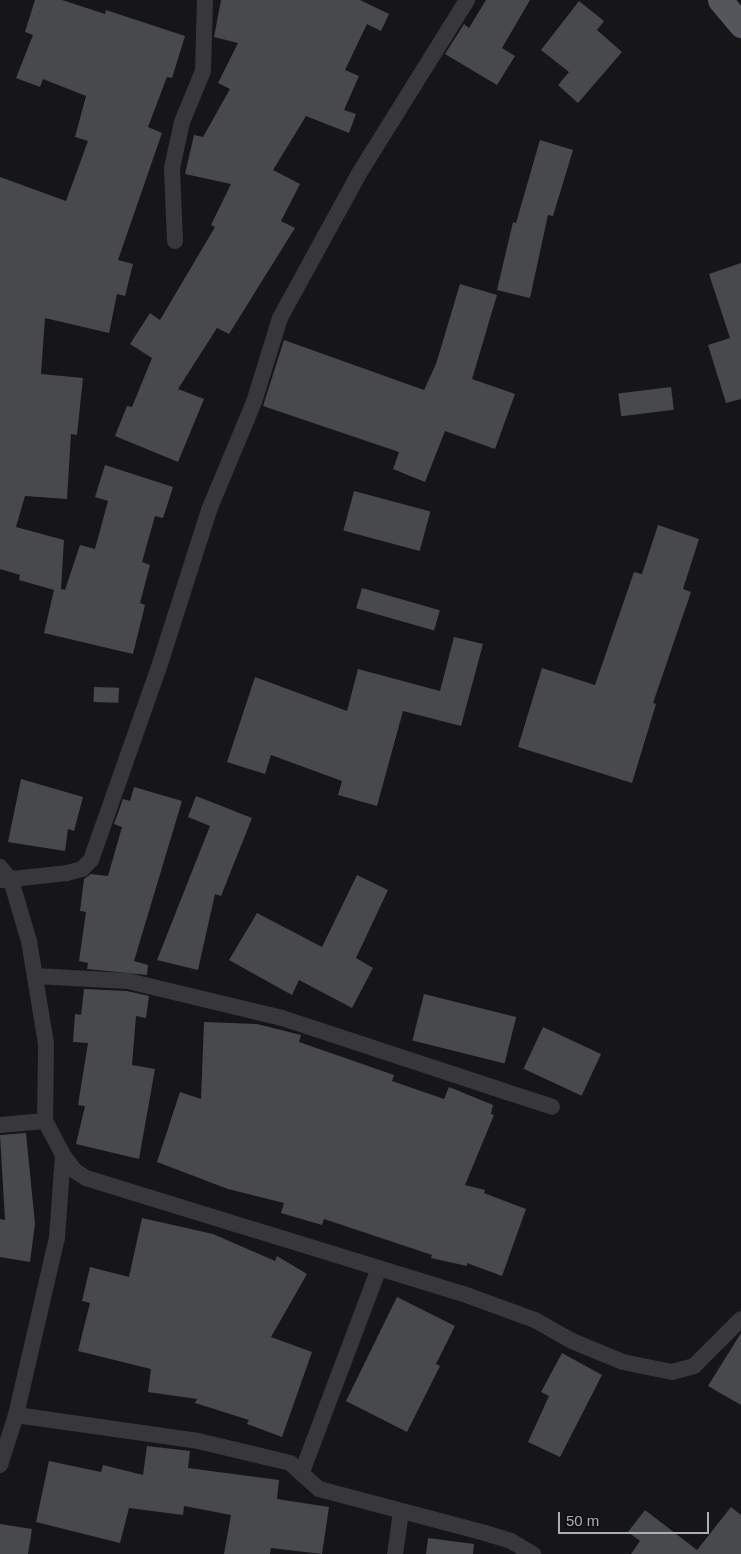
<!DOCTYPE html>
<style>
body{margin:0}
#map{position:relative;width:741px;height:1554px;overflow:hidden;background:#161618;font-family:Helvetica,sans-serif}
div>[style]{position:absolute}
.building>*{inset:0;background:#48494d;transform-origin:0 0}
.minor>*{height:16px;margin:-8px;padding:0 8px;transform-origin:8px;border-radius:8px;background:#38383c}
.primary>*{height:25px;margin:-12.5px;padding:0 12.5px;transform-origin:12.5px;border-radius:12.5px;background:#54565b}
span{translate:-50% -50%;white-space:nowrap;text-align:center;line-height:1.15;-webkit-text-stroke:4px #111113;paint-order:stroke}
.scale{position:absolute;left:558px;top:1512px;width:151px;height:22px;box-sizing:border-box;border:2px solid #aaaeb6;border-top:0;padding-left:6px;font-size:15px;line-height:18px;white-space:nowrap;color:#aaaeb6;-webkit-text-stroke:4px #111113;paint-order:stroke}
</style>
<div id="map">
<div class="building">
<div style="clip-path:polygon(35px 0,62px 0,105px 14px,106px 10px,185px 36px,172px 78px,167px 77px,148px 127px,162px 133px,118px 260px,133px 264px,125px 296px,117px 294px,109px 333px,45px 318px,41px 374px,83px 378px,77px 435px,71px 434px,67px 499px,25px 496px,16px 527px,64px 540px,61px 589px,65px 590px,80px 545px,95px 549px,108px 501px,95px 497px,105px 465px,173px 487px,163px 518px,155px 516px,142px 562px,150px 565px,140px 603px,145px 605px,133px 654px,44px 633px,54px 590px,19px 580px,20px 575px,0 569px,0 177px,66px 201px,88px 141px,75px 137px,86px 96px,43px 79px,40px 87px,16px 78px,33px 35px,25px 32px)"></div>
<div style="clip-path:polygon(221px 0,360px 0,389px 14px,381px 31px,367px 24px,345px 70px,359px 76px,344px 110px,356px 114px,349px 133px,306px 116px,273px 170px,300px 184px,281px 221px,295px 228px,229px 334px,217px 328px,178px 389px,204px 399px,178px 462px,115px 436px,127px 406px,132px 407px,152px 358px,130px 344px,150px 313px,160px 320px,215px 227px,211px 225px,231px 184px,185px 174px,194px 135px,203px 137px,230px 89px,218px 83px,238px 43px,214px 37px)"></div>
<div style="clip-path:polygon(486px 0,530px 0,502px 48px,515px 56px,497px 85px,445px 54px,464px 24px,469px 28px)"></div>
<div style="clip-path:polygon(579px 1px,604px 21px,597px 30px,622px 52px,578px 103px,558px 85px,569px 72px,541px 50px)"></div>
<div style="clip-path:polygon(540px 140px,573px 150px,553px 216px,548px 215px,530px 298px,497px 290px,513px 222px,516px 223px)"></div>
<div style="clip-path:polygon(741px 263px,741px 399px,726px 403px,708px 345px,730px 338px,709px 274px)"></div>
<div style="clip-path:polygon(460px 284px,497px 295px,472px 379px,515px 394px,495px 449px,445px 431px,425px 482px,393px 469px,399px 452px,263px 406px,284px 340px,424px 390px,436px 364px)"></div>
<div style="left:671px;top:387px;width:23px;height:53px;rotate:83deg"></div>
<div style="left:354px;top:491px;width:79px;height:41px;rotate:15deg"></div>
<div style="clip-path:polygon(658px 525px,699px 539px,683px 589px,691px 592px,653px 703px,656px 704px,632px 783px,518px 747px,542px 668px,595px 685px,634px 572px,642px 574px)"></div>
<div style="left:362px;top:588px;width:81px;height:21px;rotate:16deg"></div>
<div style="clip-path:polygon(454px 637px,483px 644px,461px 726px,403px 711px,377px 806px,338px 795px,342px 781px,271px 755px,265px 774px,227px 762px,255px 677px,347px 711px,358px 669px,440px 691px)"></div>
<div style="left:94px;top:687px;width:25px;height:15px;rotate:2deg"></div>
<div style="clip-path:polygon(21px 779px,83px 797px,74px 831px,68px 829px,65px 851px,8px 842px)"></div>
<div style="clip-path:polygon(134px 787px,182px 801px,134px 961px,148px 965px,147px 975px,87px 969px,88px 963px,79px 961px,86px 912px,80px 911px,84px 879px,91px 874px,108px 876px,122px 827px,114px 824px,123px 799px,130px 801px)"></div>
<div style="clip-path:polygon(196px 796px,252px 818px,221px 896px,215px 894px,198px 970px,157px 960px,210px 826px,188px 817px)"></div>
<div style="clip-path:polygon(357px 875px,388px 890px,356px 958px,373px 968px,352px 1008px,299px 980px,292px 995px,229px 960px,257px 913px,322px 947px)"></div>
<div style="clip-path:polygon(84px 989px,127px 991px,149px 996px,146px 1018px,136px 1016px,132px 1065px,155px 1069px,139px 1159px,76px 1144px,85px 1106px,78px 1105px,88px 1043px,73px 1042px,75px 1014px,81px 1015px)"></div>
<div style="left:424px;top:994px;width:95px;height:48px;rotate:14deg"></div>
<div style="clip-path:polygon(204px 1022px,257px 1024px,301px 1035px,299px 1042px,394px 1075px,392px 1081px,444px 1099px,449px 1087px,493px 1105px,491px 1114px,494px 1115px,465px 1185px,485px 1190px,484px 1193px,526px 1209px,502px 1276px,467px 1263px,467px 1266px,431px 1258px,432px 1255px,324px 1219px,322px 1225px,281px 1213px,284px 1203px,228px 1189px,157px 1162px,180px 1092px,201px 1099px)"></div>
<div style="left:543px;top:1027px;width:64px;height:46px;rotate:25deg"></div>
<div style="clip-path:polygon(26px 1133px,35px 1224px,30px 1262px,0 1257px,0 1219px,5px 1220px,0 1135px)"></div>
<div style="clip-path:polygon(142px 1218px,213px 1234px,275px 1261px,277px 1256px,307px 1274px,271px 1337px,312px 1352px,282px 1437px,247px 1424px,249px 1420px,195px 1403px,197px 1399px,148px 1392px,151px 1369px,78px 1351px,90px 1303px,82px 1301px,90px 1267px,129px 1277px)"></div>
<div style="clip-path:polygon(397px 1297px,455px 1326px,436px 1364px,440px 1366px,407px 1432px,346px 1401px)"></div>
<div style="clip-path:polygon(741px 1333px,741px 1405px,708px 1386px)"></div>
<div style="clip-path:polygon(562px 1353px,602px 1375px,560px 1457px,528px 1442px,549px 1396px,541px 1392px)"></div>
<div style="clip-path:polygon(147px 1446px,190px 1451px,188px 1468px,279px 1480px,277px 1499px,329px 1507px,322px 1554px,271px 1548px,270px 1554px,224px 1554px,231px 1515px,184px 1506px,183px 1515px,129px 1508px,120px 1543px,36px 1522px,49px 1461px,101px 1472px,103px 1465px,143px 1475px)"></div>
<div style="clip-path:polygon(731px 1507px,741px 1515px,741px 1554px,631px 1554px,640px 1541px,628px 1532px,645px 1510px,697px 1550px)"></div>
<div style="clip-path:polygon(0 1524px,32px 1529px,28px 1554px,0 1554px)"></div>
<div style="clip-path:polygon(428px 1538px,474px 1544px,473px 1554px,426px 1554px)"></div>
</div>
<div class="minor">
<div style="left:175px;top:241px;width:73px;rotate:-92.4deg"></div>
<div style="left:172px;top:168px;width:47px;rotate:-77.7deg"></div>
<div style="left:182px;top:122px;width:55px;rotate:-67.6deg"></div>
<div style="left:203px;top:71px;width:71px;rotate:-88.4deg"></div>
<div style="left:0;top:867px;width:17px;rotate:50deg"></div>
<div style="left:11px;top:880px;width:64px;rotate:73.6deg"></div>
<div style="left:29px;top:941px;width:104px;rotate:80.6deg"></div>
<div style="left:46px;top:1044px;width:77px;rotate:90.7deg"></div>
<div style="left:45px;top:1121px;width:38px;rotate:62deg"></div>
<div style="left:63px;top:1155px;width:20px;rotate:53deg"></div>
<div style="left:75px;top:1171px;width:13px;rotate:32deg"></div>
<div style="left:86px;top:1178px;width:401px;rotate:17.1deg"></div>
<div style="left:469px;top:1296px;width:70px;rotate:20deg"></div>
<div style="left:535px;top:1320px;width:43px;rotate:29.6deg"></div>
<div style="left:572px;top:1341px;width:55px;rotate:22.4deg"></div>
<div style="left:623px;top:1362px;width:50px;rotate:11.5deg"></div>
<div style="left:672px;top:1372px;width:23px;rotate:-15deg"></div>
<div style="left:694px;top:1366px;width:66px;rotate:-45deg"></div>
<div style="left:2px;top:880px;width:65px;rotate:-6.1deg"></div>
<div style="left:67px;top:873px;width:16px;rotate:-15deg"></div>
<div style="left:82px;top:869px;width:13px;rotate:-45deg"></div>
<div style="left:91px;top:860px;width:201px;rotate:-70.6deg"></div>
<div style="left:158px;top:670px;width:168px;rotate:-72.3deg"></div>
<div style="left:209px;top:510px;width:117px;rotate:-67.4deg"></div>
<div style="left:254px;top:402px;width:88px;rotate:-72.8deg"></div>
<div style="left:280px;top:318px;width:166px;rotate:-61.3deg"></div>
<div style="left:360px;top:172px;width:203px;rotate:-58.1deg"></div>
<div style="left:35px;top:976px;width:93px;rotate:3.1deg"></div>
<div style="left:128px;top:981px;width:158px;rotate:13.5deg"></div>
<div style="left:282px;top:1018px;width:284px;rotate:18.2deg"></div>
<div style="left:0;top:1125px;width:45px;rotate:-5.1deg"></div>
<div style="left:16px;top:1415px;width:184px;rotate:8.1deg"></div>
<div style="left:198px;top:1441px;width:95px;rotate:13.4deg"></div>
<div style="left:290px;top:1463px;width:39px;rotate:42deg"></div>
<div style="left:319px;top:1489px;width:172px;rotate:14.8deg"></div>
<div style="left:485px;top:1533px;width:27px;rotate:17deg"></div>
<div style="left:511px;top:1541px;width:26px;rotate:31deg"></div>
<div style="left:0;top:1465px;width:52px;rotate:-72.3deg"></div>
<div style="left:16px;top:1415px;width:182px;rotate:-77deg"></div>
<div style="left:57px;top:1238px;width:83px;rotate:-85.9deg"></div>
<div style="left:302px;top:1472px;width:218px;rotate:-69.3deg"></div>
<div style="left:395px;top:1554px;width:42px;rotate:-81.9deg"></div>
</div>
<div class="primary">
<div style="left:720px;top:0;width:33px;rotate:50deg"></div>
</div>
<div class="scale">50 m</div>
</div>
